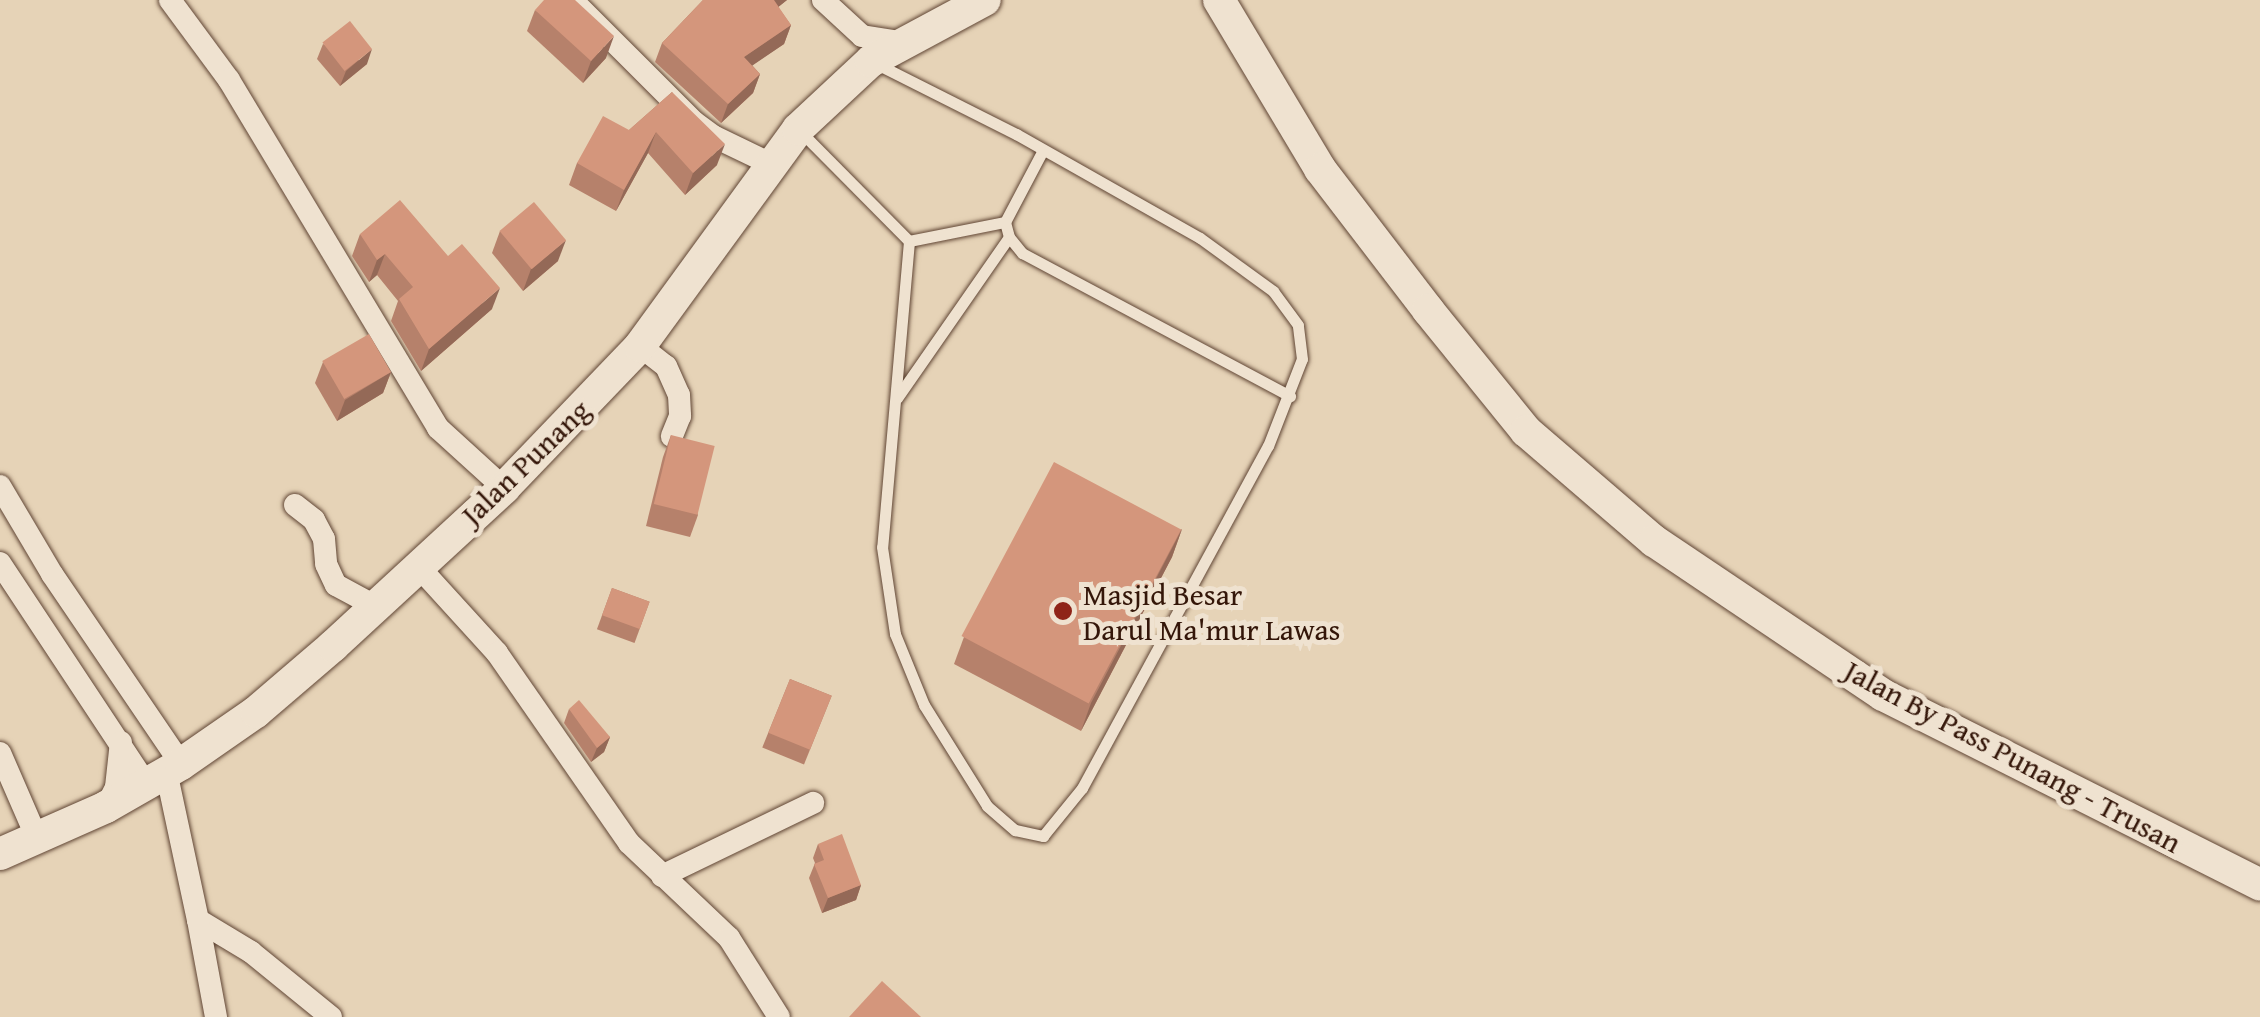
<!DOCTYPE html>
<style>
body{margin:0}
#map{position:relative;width:2260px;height:1017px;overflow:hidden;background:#e6d3b7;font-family:"Gentium Book Plus",serif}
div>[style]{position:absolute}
.roads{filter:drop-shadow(0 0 2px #604534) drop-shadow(0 0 2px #604534)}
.lane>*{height:11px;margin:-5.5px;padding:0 5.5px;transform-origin:5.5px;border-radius:5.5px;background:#efe2d0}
.street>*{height:22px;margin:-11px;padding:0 11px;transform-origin:11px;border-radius:11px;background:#efe2d0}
.secondary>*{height:32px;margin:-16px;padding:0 16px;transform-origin:16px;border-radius:16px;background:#efe2d0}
.wall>*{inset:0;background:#b6816b;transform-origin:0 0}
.shaded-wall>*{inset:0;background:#946957}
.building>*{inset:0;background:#d4967c;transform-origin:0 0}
.dots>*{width:28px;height:28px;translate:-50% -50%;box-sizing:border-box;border:5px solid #efe2d0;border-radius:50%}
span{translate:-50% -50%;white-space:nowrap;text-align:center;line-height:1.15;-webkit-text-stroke:10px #efe2d0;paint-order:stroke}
.street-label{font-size:30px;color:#341609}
.poi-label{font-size:30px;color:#341609}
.left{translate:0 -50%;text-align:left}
</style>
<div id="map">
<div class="roads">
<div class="lane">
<div style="left:802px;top:133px;width:152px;rotate:45.3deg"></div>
<div style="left:909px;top:241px;width:307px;rotate:95deg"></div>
<div style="left:882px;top:547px;width:88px;rotate:81.5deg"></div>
<div style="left:895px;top:634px;width:77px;rotate:67.8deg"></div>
<div style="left:924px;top:705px;width:119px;rotate:58deg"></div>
<div style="left:987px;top:806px;width:37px;rotate:41deg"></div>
<div style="left:1015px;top:830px;width:29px;rotate:12deg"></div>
<div style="left:1043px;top:836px;width:62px;rotate:-50.9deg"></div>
<div style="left:1082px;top:788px;width:389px;rotate:-61.5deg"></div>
<div style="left:1268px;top:446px;width:93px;rotate:-68.7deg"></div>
<div style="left:1302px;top:359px;width:34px;rotate:-97deg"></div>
<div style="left:1298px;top:325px;width:42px;rotate:-126.3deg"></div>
<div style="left:1273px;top:291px;width:90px;rotate:-144deg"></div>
<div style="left:1200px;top:238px;width:211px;rotate:-150.5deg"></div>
<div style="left:1016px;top:134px;width:153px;rotate:-153.3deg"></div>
<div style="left:1043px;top:150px;width:81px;rotate:117.8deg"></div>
<div style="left:1005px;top:222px;width:16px;rotate:75deg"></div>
<div style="left:1009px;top:237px;width:21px;rotate:51deg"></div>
<div style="left:1022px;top:253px;width:304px;rotate:28.1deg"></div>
<div style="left:909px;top:241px;width:98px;rotate:-11.2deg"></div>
<div style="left:897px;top:398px;width:196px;rotate:-55.2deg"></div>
</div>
<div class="street">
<div style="left:170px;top:0;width:99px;rotate:53.6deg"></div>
<div style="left:229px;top:80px;width:406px;rotate:59deg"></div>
<div style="left:438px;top:428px;width:89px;rotate:42.3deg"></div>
<div style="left:572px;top:0;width:173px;rotate:45deg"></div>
<div style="left:694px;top:122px;width:26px;rotate:36deg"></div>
<div style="left:715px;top:137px;width:60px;rotate:25.7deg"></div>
<div style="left:823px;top:0;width:53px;rotate:42.7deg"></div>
<div style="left:862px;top:36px;width:45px;rotate:9deg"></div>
<div style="left:640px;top:346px;width:33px;rotate:38deg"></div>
<div style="left:666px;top:366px;width:32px;rotate:66deg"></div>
<div style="left:679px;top:395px;width:21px;rotate:87deg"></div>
<div style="left:680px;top:416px;width:22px;rotate:112deg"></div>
<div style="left:0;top:486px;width:102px;rotate:59.4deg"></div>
<div style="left:52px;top:574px;width:230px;rotate:55.8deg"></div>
<div style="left:295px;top:505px;width:24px;rotate:38deg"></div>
<div style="left:314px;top:520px;width:21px;rotate:62deg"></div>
<div style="left:324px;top:539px;width:25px;rotate:85deg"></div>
<div style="left:326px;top:564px;width:23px;rotate:65deg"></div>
<div style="left:336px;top:585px;width:44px;rotate:28.3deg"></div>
<div style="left:0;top:563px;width:265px;rotate:56.5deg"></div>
<div style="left:417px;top:565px;width:119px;rotate:47.7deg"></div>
<div style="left:497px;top:653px;width:231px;rotate:55.2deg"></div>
<div style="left:629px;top:843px;width:138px;rotate:43.5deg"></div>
<div style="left:729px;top:938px;width:93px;rotate:57.7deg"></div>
<div style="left:0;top:753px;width:93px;rotate:66.5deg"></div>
<div style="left:166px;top:771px;width:152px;rotate:77.9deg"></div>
<div style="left:198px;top:920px;width:62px;rotate:31.1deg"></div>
<div style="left:251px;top:952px;width:103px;rotate:39.1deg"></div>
<div style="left:106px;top:807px;width:22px;rotate:-63deg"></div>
<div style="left:116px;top:787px;width:45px;rotate:-83.7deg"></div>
<div style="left:662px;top:876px;width:168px;rotate:-25.8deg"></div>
<div style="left:198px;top:920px;width:99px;rotate:79.5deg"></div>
</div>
<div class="secondary">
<div style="left:1219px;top:0;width:197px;rotate:59.1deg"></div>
<div style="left:1320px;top:169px;width:178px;rotate:52.5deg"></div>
<div style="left:1428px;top:310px;width:156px;rotate:51deg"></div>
<div style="left:1526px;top:431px;width:169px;rotate:40.7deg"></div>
<div style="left:1654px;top:541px;width:276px;rotate:33.9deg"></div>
<div style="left:1883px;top:695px;width:422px;rotate:26.7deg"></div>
<div style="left:0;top:854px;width:116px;rotate:-23.9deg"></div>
<div style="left:106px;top:807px;width:86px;rotate:-29.8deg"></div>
<div style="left:181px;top:764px;width:91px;rotate:-34.7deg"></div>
<div style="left:256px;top:712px;width:101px;rotate:-40.6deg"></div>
<div style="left:333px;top:646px;width:233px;rotate:-42.7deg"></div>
<div style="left:504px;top:488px;width:197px;rotate:-46.2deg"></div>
<div style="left:640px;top:346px;width:268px;rotate:-53.9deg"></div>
<div style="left:798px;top:129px;width:100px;rotate:-43deg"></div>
<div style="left:871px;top:61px;width:129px;rotate:-28.2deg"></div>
</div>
</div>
<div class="wall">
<div style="clip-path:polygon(703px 0,787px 0,778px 7px,791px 25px,784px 44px,752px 65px,760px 74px,753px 93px,721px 123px,655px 62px,662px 43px)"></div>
<div style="clip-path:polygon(535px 10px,606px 58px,583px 83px,527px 31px)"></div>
<div style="clip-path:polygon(323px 44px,367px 64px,340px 86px,317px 59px)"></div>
<div style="clip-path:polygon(672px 92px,717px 165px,685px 195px,648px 153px,616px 211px,569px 185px,577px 163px,629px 130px)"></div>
<div style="clip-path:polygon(500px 231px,558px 261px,523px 291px,492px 253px)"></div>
<div style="clip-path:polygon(360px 234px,492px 309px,421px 371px,391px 321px,398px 301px,377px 275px,369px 282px,352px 256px)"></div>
<div style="clip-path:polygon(323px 362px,391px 372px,383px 393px,337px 421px,315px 383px)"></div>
<div style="clip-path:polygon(671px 435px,698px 515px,690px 537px,646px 526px,663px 457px)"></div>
<div style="clip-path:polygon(1182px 529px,1172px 557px,1081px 731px,954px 664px,964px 637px)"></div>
<div style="left:612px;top:588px;width:40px;height:44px;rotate:20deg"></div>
<div style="left:790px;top:679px;width:45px;height:74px;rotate:22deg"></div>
<div style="clip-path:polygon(569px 709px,610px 737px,604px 752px,591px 762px,564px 723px)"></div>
<div style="clip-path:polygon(818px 844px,861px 885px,856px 900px,822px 913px,809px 878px,815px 863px,813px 858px)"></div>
</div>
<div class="shaded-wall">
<div style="clip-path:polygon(772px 0,787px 0,766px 17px)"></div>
<div style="clip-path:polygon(791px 25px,784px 44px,737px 76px,744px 57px)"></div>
<div style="clip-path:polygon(614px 36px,606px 58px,583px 83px,591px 61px)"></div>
<div style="clip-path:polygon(372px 49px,367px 64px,340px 86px,346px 71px)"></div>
<div style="clip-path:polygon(760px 74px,753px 93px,721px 123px,728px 104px)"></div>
<div style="clip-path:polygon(656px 132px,648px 153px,616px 211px,624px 190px)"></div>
<div style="clip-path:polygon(725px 144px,717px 165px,685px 195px,693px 173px)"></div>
<div style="clip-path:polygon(566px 240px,558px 261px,523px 291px,531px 269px)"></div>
<div style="clip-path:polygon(385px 254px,377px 275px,369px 282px,377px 260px)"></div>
<div style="clip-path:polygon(500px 288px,492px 309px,421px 371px,429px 349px)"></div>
<div style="clip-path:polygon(391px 372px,383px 393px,337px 421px,345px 400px)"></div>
<div style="clip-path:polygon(1182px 529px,1172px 557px,1081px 731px,1091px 703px)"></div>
<div style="clip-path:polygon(610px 737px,604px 752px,591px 762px,597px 748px)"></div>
<div style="clip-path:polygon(861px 885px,856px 900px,822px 913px,828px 898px)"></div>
</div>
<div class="building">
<div style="clip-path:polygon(544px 0,575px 0,614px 36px,591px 61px,535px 10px)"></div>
<div style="clip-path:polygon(703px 0,774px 0,791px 25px,744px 57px,760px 74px,728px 104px,662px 43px)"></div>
<div style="left:350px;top:21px;width:36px;height:35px;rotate:52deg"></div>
<div style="clip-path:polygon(672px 92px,725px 144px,693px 173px,656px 132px,624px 190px,577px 163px,603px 116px,629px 130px)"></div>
<div style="clip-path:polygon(400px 200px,448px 256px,462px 244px,500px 288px,429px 349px,399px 299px,413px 287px,385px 254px,377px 260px,360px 234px)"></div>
<div style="left:534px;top:202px;width:50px;height:45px;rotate:50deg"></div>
<div style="left:369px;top:334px;width:44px;height:54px;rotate:60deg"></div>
<div style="left:671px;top:435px;width:45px;height:71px;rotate:14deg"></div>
<div style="left:1054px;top:462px;width:144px;height:197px;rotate:28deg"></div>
<div style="left:612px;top:588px;width:40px;height:29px;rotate:20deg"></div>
<div style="left:790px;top:679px;width:45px;height:58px;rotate:22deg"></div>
<div style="clip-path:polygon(579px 700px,610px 737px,597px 748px,569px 709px)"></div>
<div style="clip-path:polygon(842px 834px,861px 885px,828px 898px,814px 864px,824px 860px,818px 844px)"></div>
<div style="clip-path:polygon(882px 981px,921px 1017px,849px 1017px)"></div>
</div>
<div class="dots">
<div style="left:1063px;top:611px;background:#8f2418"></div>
</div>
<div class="street-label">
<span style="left:525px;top:462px;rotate:-44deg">Jalan Punang</span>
<span style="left:2013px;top:756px;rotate:28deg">Jalan By Pass Punang - Trusan</span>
</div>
<div class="poi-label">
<span class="left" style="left:1083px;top:611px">Masjid Besar<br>Darul Ma'mur Lawas</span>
</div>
</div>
